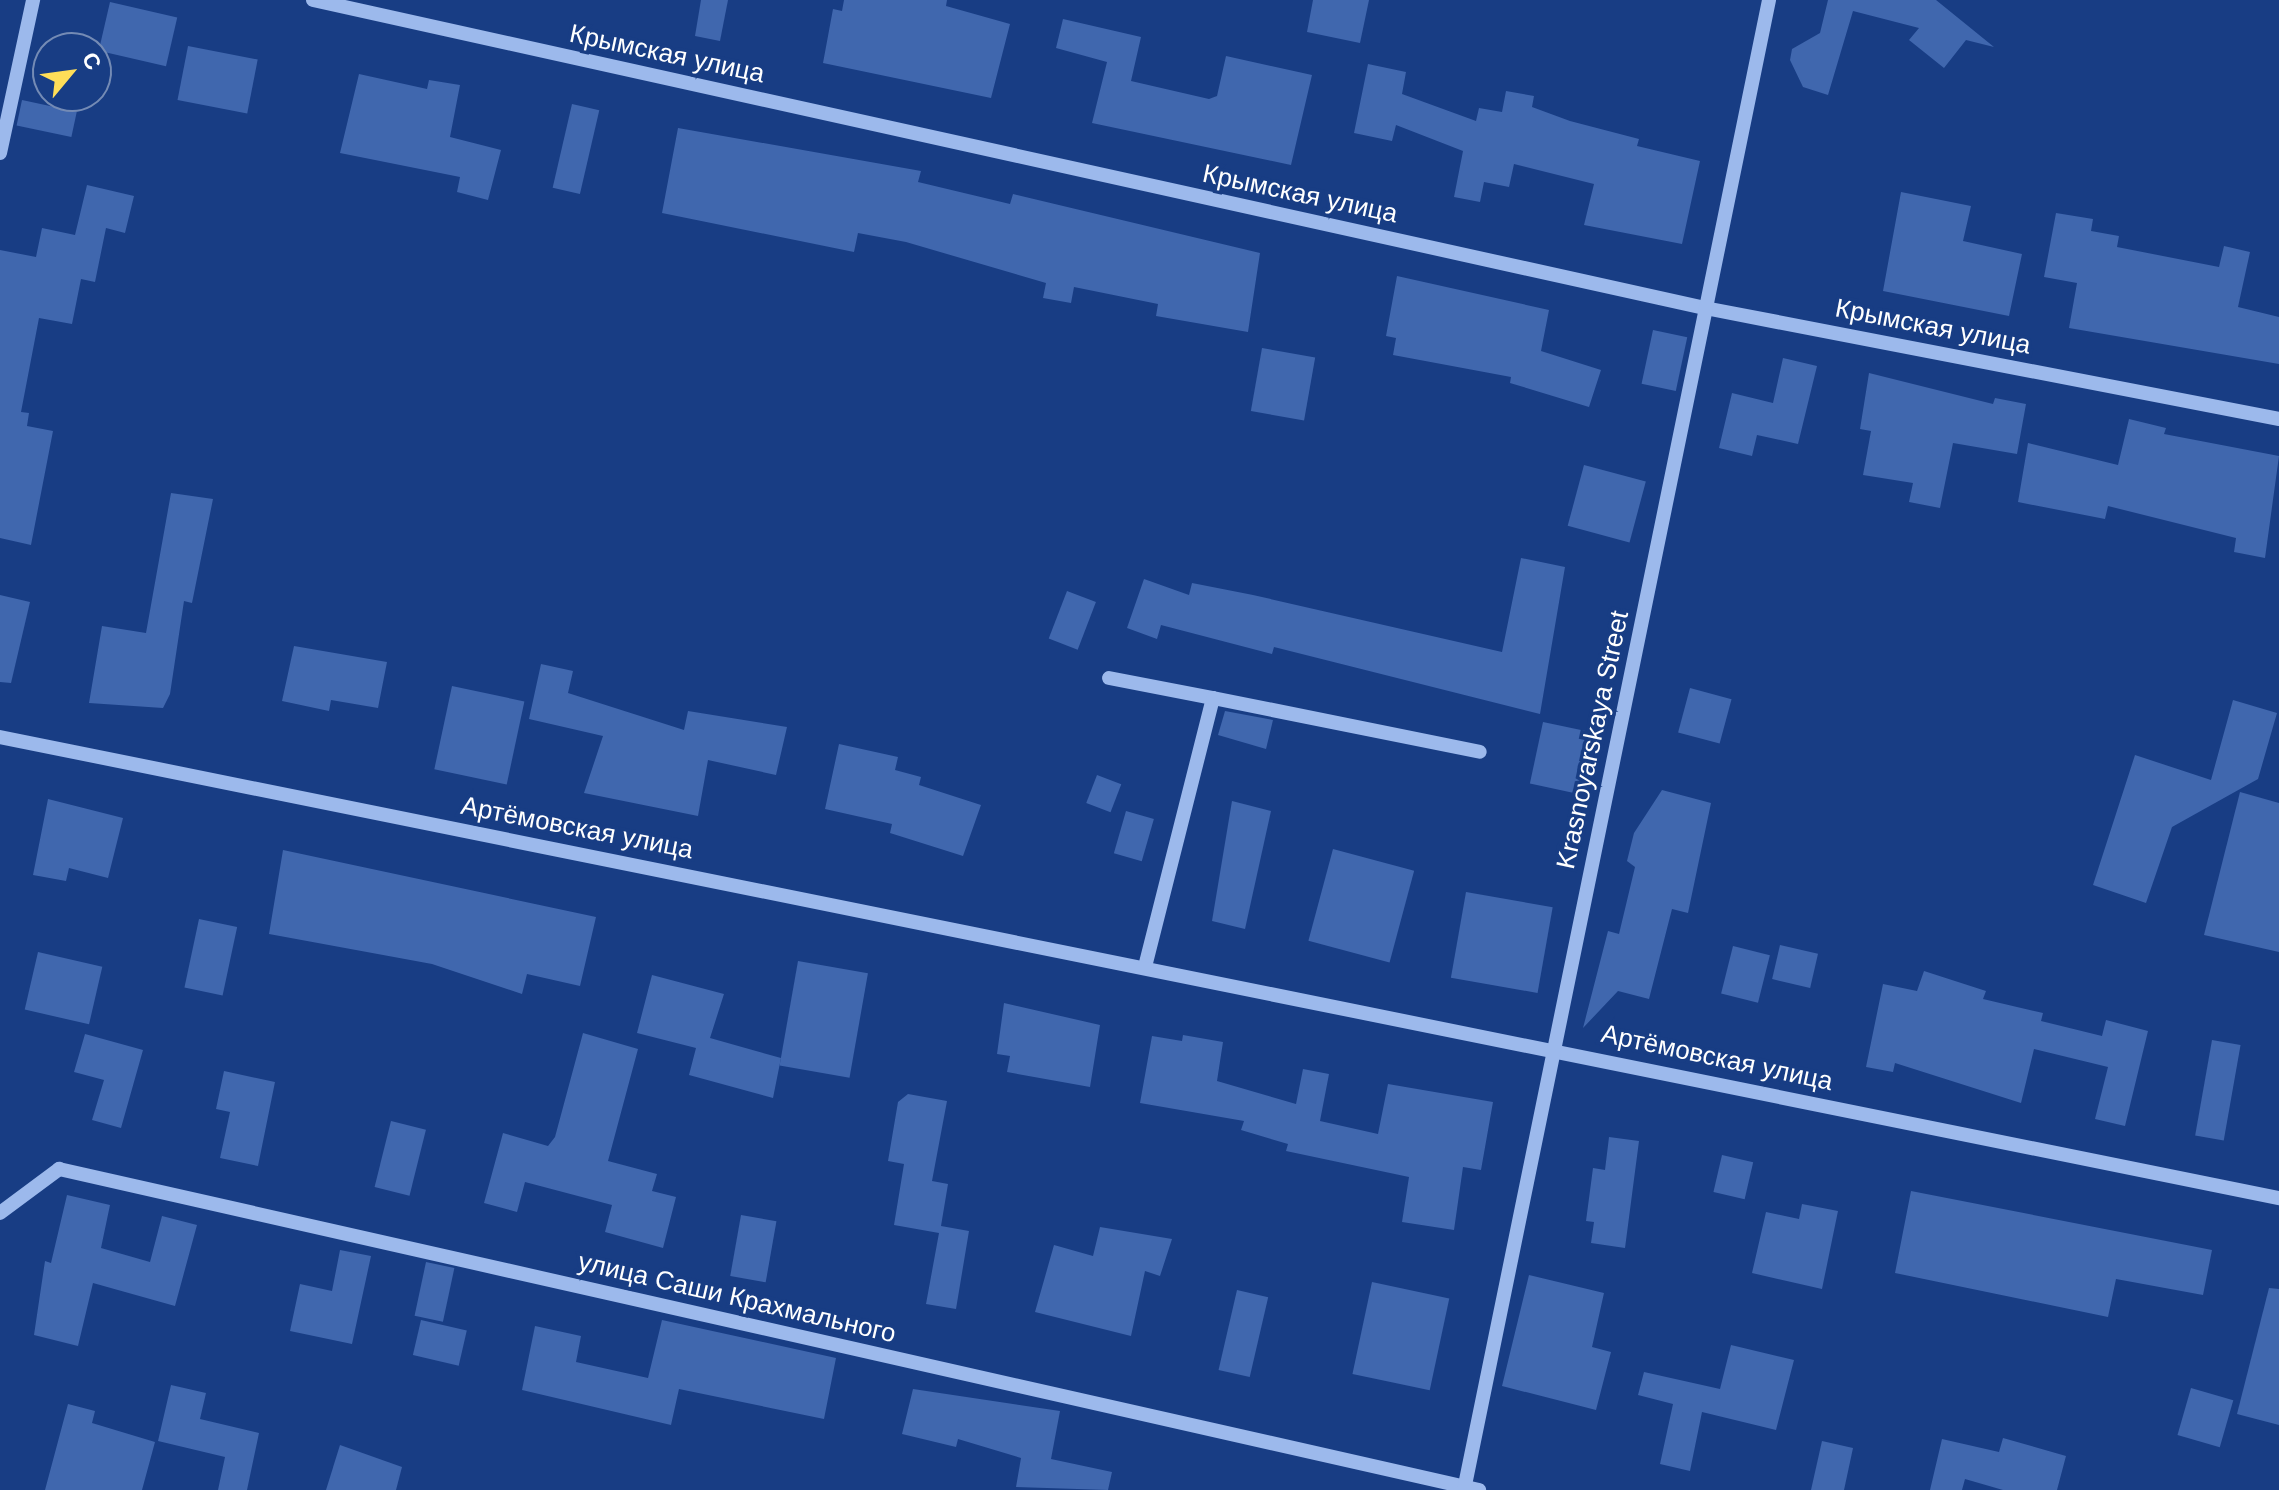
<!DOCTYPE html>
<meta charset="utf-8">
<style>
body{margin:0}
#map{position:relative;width:2279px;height:1490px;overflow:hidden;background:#183d84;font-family:Helvetica,sans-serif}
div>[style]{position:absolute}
.building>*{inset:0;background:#4067ae;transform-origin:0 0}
.minor>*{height:14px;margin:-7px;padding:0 7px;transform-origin:7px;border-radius:7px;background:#9cb9ec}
span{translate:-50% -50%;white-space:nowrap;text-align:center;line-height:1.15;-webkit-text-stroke:7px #183d84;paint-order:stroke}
.street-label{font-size:26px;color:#fff}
.north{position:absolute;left:32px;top:32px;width:80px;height:80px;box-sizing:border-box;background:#183d84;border:2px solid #748bb5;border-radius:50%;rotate:61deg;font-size:22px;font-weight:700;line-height:32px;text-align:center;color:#fff}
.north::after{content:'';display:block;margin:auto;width:28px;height:36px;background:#ffde58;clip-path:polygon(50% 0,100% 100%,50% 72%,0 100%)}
</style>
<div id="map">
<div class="building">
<div style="clip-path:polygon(701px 0,728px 0,720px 41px,695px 36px)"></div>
<div style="clip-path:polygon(844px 0,947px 0,946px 6px,1010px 24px,991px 98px,823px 63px,833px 9px,842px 11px)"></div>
<div style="clip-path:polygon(1313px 0,1369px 0,1360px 43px,1307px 32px)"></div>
<div style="clip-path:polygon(1828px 0,1936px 0,1994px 47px,1966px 40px,1944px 68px,1909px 40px,1919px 28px,1853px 11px,1828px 95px,1803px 87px,1790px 60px,1792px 49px,1820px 33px)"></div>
<div style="left:110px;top:2px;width:69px;height:50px;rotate:13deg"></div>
<div style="clip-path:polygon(1063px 19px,1141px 37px,1131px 81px,1209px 99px,1217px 96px,1226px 56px,1312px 75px,1291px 165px,1092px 123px,1107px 62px,1056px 48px)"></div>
<div style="left:188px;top:46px;width:71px;height:55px;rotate:11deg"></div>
<div style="clip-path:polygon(1368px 64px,1406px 72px,1402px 94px,1476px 121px,1479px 108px,1502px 112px,1506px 91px,1534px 96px,1532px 107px,1570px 121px,1639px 139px,1637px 146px,1700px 161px,1682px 244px,1584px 225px,1594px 184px,1514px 164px,1509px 187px,1484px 182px,1480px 202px,1454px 197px,1463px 151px,1396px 125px,1392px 141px,1354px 133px)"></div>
<div style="clip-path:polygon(359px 74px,427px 89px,429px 80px,460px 85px,450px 137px,501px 150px,488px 200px,457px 192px,460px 177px,340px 153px)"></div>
<div style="left:22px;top:100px;width:56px;height:26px;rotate:12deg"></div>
<div style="left:572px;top:104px;width:28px;height:86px;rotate:13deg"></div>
<div style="clip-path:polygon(678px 128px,921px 171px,918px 182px,1010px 204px,1013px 194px,1260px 253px,1248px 332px,1156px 316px,1158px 304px,1074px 287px,1071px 303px,1043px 298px,1046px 283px,906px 242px,858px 233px,854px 252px,662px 213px)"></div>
<div style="clip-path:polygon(87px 185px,134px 196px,125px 233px,106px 228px,95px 282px,81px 279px,72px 324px,39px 318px,21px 412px,29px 413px,27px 426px,53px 431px,31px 545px,0 538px,0 250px,36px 257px,42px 228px,75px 235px)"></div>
<div style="clip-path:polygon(1901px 192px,1971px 206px,1963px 241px,2022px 254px,2009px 316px,1883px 291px)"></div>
<div style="clip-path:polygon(2056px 213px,2093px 219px,2091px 231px,2119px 236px,2117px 247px,2219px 267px,2224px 246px,2250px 252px,2238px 307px,2279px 317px,2279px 364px,2069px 328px,2077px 283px,2044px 277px)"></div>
<div style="clip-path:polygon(1397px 276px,1549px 310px,1541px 351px,1601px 370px,1589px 407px,1510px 383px,1511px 377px,1393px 355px,1396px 338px,1386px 336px)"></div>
<div style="left:1653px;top:330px;width:35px;height:55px;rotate:12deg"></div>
<div style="left:1262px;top:348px;width:54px;height:64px;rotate:10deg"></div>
<div style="clip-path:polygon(1783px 358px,1817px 366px,1798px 444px,1757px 435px,1752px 456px,1719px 448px,1732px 393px,1773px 403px)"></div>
<div style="clip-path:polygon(1869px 373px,1993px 404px,1995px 398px,2026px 404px,2017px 454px,1953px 443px,1940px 508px,1909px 502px,1913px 483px,1863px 475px,1871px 431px,1860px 429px)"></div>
<div style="clip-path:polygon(2129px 419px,2166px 428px,2164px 434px,2279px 456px,2265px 558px,2234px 552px,2236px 538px,2108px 506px,2105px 519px,2018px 502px,2028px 443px,2118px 465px)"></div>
<div style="left:1584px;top:465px;width:64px;height:63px;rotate:15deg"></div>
<div style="clip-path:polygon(171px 493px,213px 499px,192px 603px,184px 601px,170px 694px,163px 708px,89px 703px,102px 626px,146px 633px)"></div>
<div style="clip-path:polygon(1521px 558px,1565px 567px,1540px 714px,1274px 647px,1272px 654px,1161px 625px,1157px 639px,1127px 628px,1144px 579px,1189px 595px,1192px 583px,1253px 595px,1502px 652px)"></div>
<div style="left:1067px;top:591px;width:31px;height:51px;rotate:21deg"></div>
<div style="clip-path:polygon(0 595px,30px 602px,11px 683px,0 682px)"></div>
<div style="clip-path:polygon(294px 646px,387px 662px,378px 708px,331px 700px,329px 711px,282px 701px)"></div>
<div style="clip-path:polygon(541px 664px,573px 671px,568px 693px,684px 730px,688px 711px,787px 727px,776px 775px,708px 760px,698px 816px,584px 793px,603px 736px,529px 719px)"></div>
<div style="left:452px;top:686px;width:74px;height:85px;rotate:12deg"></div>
<div style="left:1690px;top:688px;width:43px;height:46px;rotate:15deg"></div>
<div style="clip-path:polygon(2233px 700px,2277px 713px,2258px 779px,2172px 827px,2146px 903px,2093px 885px,2135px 755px,2211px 780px)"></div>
<div style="clip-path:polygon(1225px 711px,1273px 720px,1266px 749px,1218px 735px)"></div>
<div style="left:1543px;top:722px;width:51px;height:63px;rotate:12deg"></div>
<div style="clip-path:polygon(839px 744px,898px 757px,895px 770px,921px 777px,919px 785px,981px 805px,963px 856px,890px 833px,892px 824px,825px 809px)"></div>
<div style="left:1097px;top:775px;width:26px;height:30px;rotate:21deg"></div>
<div style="clip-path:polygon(1662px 790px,1711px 803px,1688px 913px,1672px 909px,1649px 999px,1618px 991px,1583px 1028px,1608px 931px,1619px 934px,1635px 867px,1627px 861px,1634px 833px)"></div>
<div style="clip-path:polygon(2240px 792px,2279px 803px,2279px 952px,2204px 935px)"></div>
<div style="clip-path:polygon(48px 799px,123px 818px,108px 878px,69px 868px,66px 881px,33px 875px)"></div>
<div style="clip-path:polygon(1232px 801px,1271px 811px,1245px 929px,1212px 921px)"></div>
<div style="left:1126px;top:811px;width:29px;height:44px;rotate:16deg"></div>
<div style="left:1333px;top:849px;width:84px;height:95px;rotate:15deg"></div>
<div style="clip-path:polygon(283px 850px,596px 917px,580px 986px,527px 974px,522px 994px,432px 964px,269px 934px)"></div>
<div style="left:1466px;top:892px;width:88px;height:87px;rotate:10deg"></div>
<div style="left:199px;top:919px;width:39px;height:70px;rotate:12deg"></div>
<div style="left:1780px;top:945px;width:39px;height:35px;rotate:13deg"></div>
<div style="left:1733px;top:946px;width:38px;height:49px;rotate:14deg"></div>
<div style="left:38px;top:952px;width:66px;height:59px;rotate:13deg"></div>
<div style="left:798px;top:961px;width:71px;height:106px;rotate:10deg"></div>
<div style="clip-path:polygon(1924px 971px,1986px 991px,1983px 999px,2043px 1013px,2041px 1021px,2102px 1036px,2106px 1020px,2148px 1031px,2125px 1126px,2095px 1119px,2108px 1067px,2034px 1049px,2021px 1103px,1895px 1063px,1893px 1072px,1866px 1067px,1883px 984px,1917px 991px)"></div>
<div style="clip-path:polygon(652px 975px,724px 994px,710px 1038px,781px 1058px,773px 1098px,689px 1075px,696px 1048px,637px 1033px)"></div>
<div style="clip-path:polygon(1004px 1003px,1100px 1025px,1090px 1087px,1007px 1072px,1010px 1056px,997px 1054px)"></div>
<div style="clip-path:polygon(583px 1033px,638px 1049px,608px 1161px,657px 1174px,652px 1191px,676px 1197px,663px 1248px,605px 1232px,612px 1205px,525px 1182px,517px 1212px,484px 1203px,503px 1133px,548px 1146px,555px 1137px)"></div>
<div style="clip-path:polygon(85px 1034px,143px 1050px,121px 1128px,92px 1120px,104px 1080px,74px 1072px)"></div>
<div style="clip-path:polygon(1183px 1035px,1223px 1042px,1217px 1081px,1296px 1104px,1303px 1069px,1329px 1074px,1320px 1121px,1378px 1134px,1388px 1084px,1493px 1102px,1481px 1170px,1463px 1167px,1454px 1230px,1402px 1222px,1409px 1177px,1286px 1151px,1288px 1144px,1241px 1130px,1244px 1121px,1140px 1103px,1152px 1036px,1182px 1041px)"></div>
<div style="left:2212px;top:1040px;width:29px;height:97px;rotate:10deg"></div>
<div style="clip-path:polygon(224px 1071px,275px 1082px,258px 1166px,220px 1158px,230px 1112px,216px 1109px)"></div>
<div style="clip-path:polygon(908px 1094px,947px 1101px,932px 1181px,948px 1184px,941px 1226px,969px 1231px,956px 1309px,926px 1304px,939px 1233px,894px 1225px,904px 1164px,888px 1161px,898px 1102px)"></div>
<div style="left:391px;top:1121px;width:36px;height:68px;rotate:14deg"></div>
<div style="clip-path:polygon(1609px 1137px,1639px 1141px,1625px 1248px,1591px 1243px,1594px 1222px,1586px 1221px,1593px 1168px,1605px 1170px)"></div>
<div style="left:1722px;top:1155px;width:32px;height:38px;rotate:13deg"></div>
<div style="clip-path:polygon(1911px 1191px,2212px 1250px,2203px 1295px,2116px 1279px,2108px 1317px,1895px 1273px)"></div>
<div style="clip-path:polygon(67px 1195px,110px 1205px,101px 1248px,150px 1262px,162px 1216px,197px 1225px,175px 1306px,93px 1283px,78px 1346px,34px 1335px,45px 1261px,51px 1263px)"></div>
<div style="clip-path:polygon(1802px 1204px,1838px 1211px,1822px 1289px,1752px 1273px,1766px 1212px,1799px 1219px)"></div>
<div style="left:741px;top:1215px;width:36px;height:62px;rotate:10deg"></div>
<div style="clip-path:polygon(1100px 1227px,1172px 1239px,1160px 1276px,1145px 1271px,1131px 1336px,1035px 1312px,1054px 1245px,1093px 1256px)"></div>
<div style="clip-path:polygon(340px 1250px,371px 1256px,352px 1344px,290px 1331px,300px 1284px,332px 1291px)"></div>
<div style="left:426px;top:1262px;width:29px;height:55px;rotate:12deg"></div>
<div style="clip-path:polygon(1529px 1275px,1604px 1293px,1592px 1347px,1611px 1352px,1596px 1410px,1502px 1386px)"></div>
<div style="left:1372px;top:1282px;width:79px;height:94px;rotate:12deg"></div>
<div style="clip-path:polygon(2269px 1288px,2279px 1289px,2279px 1425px,2237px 1414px)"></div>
<div style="left:1237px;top:1290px;width:32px;height:82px;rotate:13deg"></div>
<div style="left:421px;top:1320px;width:47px;height:36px;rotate:13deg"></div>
<div style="clip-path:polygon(662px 1320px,836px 1358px,824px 1419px,679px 1389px,671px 1425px,522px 1390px,535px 1326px,581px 1336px,576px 1362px,648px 1378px)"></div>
<div style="clip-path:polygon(1731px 1345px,1794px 1360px,1776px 1430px,1702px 1412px,1690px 1471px,1660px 1464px,1673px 1404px,1638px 1395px,1644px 1372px,1720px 1389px)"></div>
<div style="clip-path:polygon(171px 1385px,206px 1393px,200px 1419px,259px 1433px,247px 1490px,218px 1490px,225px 1457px,158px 1441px)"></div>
<div style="left:2191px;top:1388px;width:44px;height:49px;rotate:16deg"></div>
<div style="clip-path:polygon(913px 1389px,1060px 1411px,1051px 1459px,1112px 1472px,1108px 1490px,1016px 1487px,1021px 1458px,958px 1439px,956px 1447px,902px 1434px)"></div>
<div style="clip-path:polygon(68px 1404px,95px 1411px,92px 1423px,155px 1442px,142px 1490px,45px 1490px)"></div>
<div style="clip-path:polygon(2003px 1438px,2066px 1456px,2057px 1490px,2003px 1490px,1965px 1479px,1962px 1490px,1930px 1490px,1942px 1439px,1999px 1452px)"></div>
<div style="clip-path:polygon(1822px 1441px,1853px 1448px,1844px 1490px,1811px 1490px)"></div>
<div style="clip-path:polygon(340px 1445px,402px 1467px,396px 1490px,326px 1490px)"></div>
</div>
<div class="minor">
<div style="left:313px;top:0;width:1426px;rotate:12.48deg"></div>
<div style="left:1705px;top:308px;width:585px;rotate:10.94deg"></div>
<div style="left:0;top:153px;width:157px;rotate:-77.8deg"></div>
<div style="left:1109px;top:678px;width:106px;rotate:10.9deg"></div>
<div style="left:1213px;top:698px;width:277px;rotate:104.2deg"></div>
<div style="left:1213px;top:698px;width:272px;rotate:11.4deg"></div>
<div style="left:0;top:737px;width:2325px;rotate:11.44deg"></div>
<div style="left:0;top:1213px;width:74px;rotate:-36.7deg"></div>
<div style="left:59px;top:1169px;width:1456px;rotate:12.74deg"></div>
<div style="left:1464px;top:1490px;width:1521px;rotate:-78.43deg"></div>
</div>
<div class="street-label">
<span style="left:667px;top:54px;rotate:12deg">Крымская улица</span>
<span style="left:1300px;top:194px;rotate:12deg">Крымская улица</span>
<span style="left:1933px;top:327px;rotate:11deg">Крымская улица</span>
<span style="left:1593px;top:740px;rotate:-78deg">Krasnoyarskaya Street</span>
<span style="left:577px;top:828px;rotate:11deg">Артёмовская улица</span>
<span style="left:1717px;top:1058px;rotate:12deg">Артёмовская улица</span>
<span style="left:737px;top:1298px;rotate:13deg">улица Саши Крахмального</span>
</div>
<div class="north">С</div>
</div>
